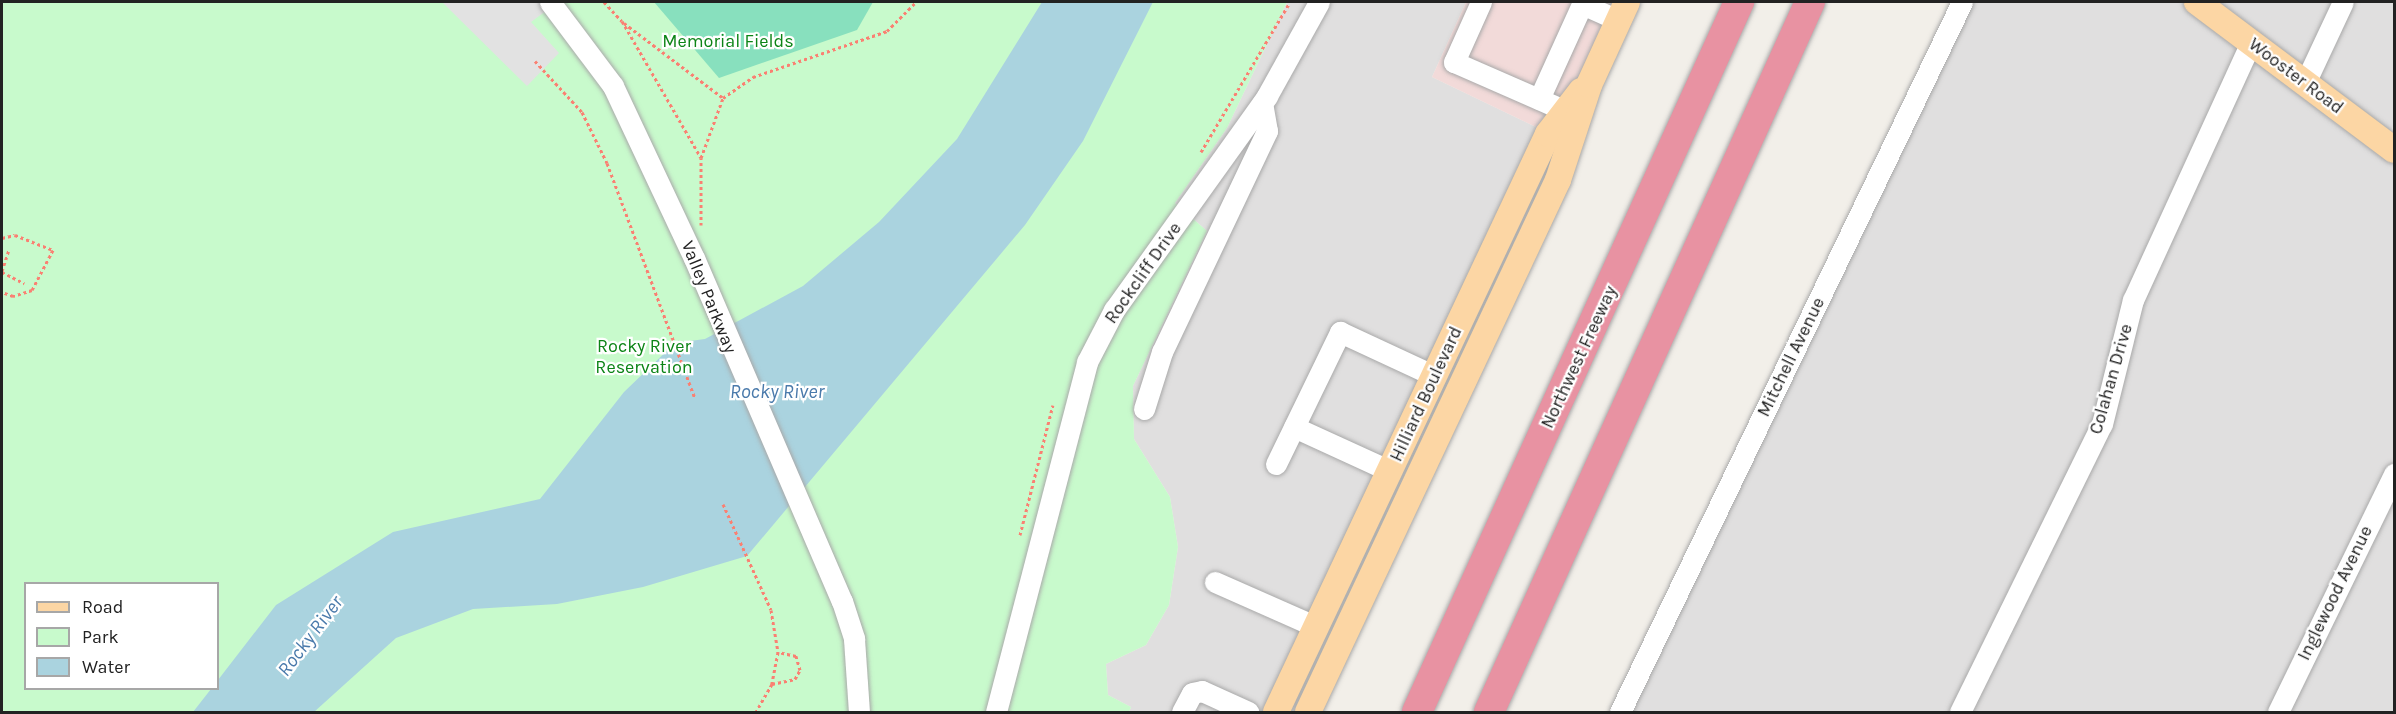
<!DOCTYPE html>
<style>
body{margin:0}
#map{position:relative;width:2396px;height:714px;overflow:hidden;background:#f2efe9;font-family:Karla,sans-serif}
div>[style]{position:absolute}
.residential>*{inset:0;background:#e0dfdf}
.commercial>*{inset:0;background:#f2dad9}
.park>*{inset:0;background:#c8facc}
.pitch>*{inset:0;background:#88e0be}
.parking>*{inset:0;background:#e2e2e2}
.water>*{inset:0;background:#aad3df}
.path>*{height:3px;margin-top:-1.5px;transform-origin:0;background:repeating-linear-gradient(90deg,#fa8072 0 3px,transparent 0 6px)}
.roads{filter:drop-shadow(0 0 2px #a9a9a9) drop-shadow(0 0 2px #a9a9a9)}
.minor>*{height:21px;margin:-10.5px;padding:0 10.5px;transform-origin:10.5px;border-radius:10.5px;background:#fff}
.major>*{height:26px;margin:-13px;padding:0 13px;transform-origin:13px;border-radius:13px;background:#fcd6a4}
.highway>*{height:30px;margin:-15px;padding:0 15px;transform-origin:15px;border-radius:15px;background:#e892a2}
span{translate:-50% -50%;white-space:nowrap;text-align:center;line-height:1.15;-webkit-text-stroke:4.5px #fff;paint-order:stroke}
.park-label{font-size:18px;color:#0c8416}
.street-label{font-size:18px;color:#222}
.water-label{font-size:20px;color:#4a7aab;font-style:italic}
.frame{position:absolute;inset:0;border:3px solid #222;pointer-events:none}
.legend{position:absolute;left:24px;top:582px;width:195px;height:108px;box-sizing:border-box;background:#fff;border:2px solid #a7a7a7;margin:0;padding:8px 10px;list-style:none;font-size:18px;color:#222}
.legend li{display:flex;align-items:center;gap:12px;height:30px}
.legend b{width:30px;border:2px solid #a7a7a7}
</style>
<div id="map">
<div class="residential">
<div style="clip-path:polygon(1287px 2px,1466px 2px,1432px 77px,1540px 129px,1267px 712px,1129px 712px,1131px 707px,1108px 695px,1106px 664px,1146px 645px,1169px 605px,1178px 547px,1170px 497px,1134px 439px,1133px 386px,1207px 231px,1175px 203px,1227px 128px)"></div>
<div style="clip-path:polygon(1968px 2px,2187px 2px,2394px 154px,2394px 712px,1629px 712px)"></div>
<div style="clip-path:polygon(2209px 2px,2394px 2px,2394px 124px,2387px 139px)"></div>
</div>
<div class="commercial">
<div style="clip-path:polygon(1466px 2px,1617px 2px,1580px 84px,1540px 129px,1432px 77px)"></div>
</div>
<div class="park">
<div style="clip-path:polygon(evenodd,2px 2px,1287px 2px,1227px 128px,1175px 203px,1207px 231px,1133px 386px,1134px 439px,1170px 497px,1178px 547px,1169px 605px,1146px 645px,1106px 664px,1108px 695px,1131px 707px,1129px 712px,2px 712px,2px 2px,26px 584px,218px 584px,218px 688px,26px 688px,26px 584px)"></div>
</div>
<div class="pitch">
<div style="clip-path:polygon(654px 2px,873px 2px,857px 30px,719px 78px)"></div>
</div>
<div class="parking">
<div style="clip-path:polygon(442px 2px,558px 2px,531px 22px,559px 53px,527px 86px)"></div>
</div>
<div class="water">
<div style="clip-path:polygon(1042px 2px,1153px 2px,1083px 141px,1025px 225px,747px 556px,643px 587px,557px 604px,473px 609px,396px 638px,314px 712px,193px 712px,211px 689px,218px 688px,218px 680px,276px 605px,393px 532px,540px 499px,624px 392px,675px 343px,705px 339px,803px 286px,879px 222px,957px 139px)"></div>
</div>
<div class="path">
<div style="left:604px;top:2px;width:26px;rotate:47deg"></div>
<div style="left:622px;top:21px;width:158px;rotate:60deg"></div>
<div style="left:624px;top:23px;width:124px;rotate:37.1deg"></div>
<div style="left:535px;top:61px;width:69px;rotate:47.3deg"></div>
<div style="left:582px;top:112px;width:57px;rotate:63.9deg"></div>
<div style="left:607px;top:163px;width:251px;rotate:69.5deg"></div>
<div style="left:1201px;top:152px;width:174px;rotate:-59.3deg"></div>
<div style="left:701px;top:225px;width:67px;rotate:-90deg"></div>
<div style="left:701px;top:158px;width:64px;rotate:-69.9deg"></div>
<div style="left:723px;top:98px;width:37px;rotate:-35deg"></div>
<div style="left:753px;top:77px;width:142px;rotate:-18.9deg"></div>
<div style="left:887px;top:31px;width:41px;rotate:-45deg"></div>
<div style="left:2px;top:238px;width:13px;rotate:-13deg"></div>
<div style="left:15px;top:235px;width:41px;rotate:21.5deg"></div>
<div style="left:53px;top:250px;width:45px;rotate:117.7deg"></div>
<div style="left:32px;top:290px;width:20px;rotate:162deg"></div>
<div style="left:13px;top:296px;width:12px;rotate:-160deg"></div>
<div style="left:2px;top:271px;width:22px;rotate:-72deg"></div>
<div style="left:2px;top:272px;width:25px;rotate:27deg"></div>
<div style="left:723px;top:504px;width:116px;rotate:65.6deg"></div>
<div style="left:771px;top:610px;width:43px;rotate:80.5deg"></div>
<div style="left:778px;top:652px;width:33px;rotate:101deg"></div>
<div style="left:772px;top:684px;width:32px;rotate:120deg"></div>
<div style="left:1020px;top:535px;width:134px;rotate:-75.8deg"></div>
<div style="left:772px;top:684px;width:24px;rotate:-12deg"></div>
<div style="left:795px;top:679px;width:10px;rotate:-61deg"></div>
<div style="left:800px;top:670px;width:15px;rotate:-106deg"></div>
<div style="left:796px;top:656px;width:17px;rotate:-167deg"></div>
</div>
<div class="roads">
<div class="minor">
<div style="left:550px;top:2px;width:105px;rotate:53.1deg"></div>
<div style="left:613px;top:86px;width:190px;rotate:64.8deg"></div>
<div style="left:694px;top:258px;width:374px;rotate:66.7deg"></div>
<div style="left:842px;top:601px;width:40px;rotate:72deg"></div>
<div style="left:854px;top:639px;width:73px;rotate:86.1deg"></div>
<div style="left:1481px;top:2px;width:66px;rotate:114.2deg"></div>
<div style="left:1454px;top:62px;width:120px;rotate:23.6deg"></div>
<div style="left:1582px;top:4px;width:39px;rotate:24deg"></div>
<div style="left:2305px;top:83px;width:89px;rotate:-64.9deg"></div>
<div style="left:1539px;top:99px;width:107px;rotate:-65.6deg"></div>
<div style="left:1144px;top:409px;width:60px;rotate:-72.5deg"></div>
<div style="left:1162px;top:352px;width:245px;rotate:-64.6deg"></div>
<div style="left:1267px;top:131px;width:28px;rotate:-100deg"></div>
<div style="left:1294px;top:427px;width:106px;rotate:24.6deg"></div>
<div style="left:1276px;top:464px;width:147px;rotate:-64.1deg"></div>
<div style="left:1340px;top:332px;width:105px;rotate:24.9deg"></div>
<div style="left:1215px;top:582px;width:111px;rotate:23.8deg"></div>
<div style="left:996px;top:712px;width:362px;rotate:-75.4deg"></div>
<div style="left:1087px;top:362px;width:59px;rotate:-62.6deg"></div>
<div style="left:1114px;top:310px;width:263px;rotate:-54.4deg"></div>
<div style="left:1267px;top:96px;width:107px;rotate:-61deg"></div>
<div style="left:1182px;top:712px;width:21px;rotate:-62deg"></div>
<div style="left:1192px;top:693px;width:10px;rotate:-11deg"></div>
<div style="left:1202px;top:691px;width:51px;rotate:24.5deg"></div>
<div style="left:1620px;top:712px;width:788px;rotate:-64.28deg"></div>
<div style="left:1960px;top:712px;width:321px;rotate:-63.8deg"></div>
<div style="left:2102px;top:424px;width:128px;rotate:-76deg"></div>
<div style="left:2133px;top:300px;width:284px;rotate:-65.4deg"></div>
<div style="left:2278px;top:712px;width:265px;rotate:-64deg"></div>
</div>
<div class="major">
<div style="left:2197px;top:2px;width:246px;rotate:36.9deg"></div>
<div style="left:1276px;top:712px;width:639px;rotate:-64.8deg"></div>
<div style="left:1548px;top:134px;width:54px;rotate:-52.5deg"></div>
<div style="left:1308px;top:712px;width:588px;rotate:-64.83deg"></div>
<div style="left:1558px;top:180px;width:100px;rotate:-71.9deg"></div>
<div style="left:1589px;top:85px;width:91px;rotate:-65.4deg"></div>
</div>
<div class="highway">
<div style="left:1417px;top:712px;width:780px;rotate:-65.6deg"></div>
<div style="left:1489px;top:712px;width:779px;rotate:-65.67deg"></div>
</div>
</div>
<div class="park-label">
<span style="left:728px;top:41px">Memorial Fields</span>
<span style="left:644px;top:357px">Rocky River<br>Reservation</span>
</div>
<div class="street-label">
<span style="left:2296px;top:76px;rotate:37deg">Wooster Road</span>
<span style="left:1143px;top:273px;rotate:-55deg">Rockcliff Drive</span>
<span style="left:709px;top:297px;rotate:68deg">Valley Parkway</span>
<span style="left:1579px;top:357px;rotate:-65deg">Northwest Freeway</span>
<span style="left:1791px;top:357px;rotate:-64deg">Mitchell Avenue</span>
<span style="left:2111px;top:379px;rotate:-74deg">Colahan Drive</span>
<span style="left:1426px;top:394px;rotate:-65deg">Hilliard Boulevard</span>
<span style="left:2335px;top:593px;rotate:-64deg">Inglewood Avenue</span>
</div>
<div class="water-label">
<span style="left:777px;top:391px">Rocky River</span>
<span style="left:310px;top:636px;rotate:-53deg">Rocky River</span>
</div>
<div class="frame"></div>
<ul class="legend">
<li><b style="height:8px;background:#fcd6a4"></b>Road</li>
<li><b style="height:16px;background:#c8facc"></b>Park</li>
<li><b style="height:16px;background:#aad3df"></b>Water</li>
</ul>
</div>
